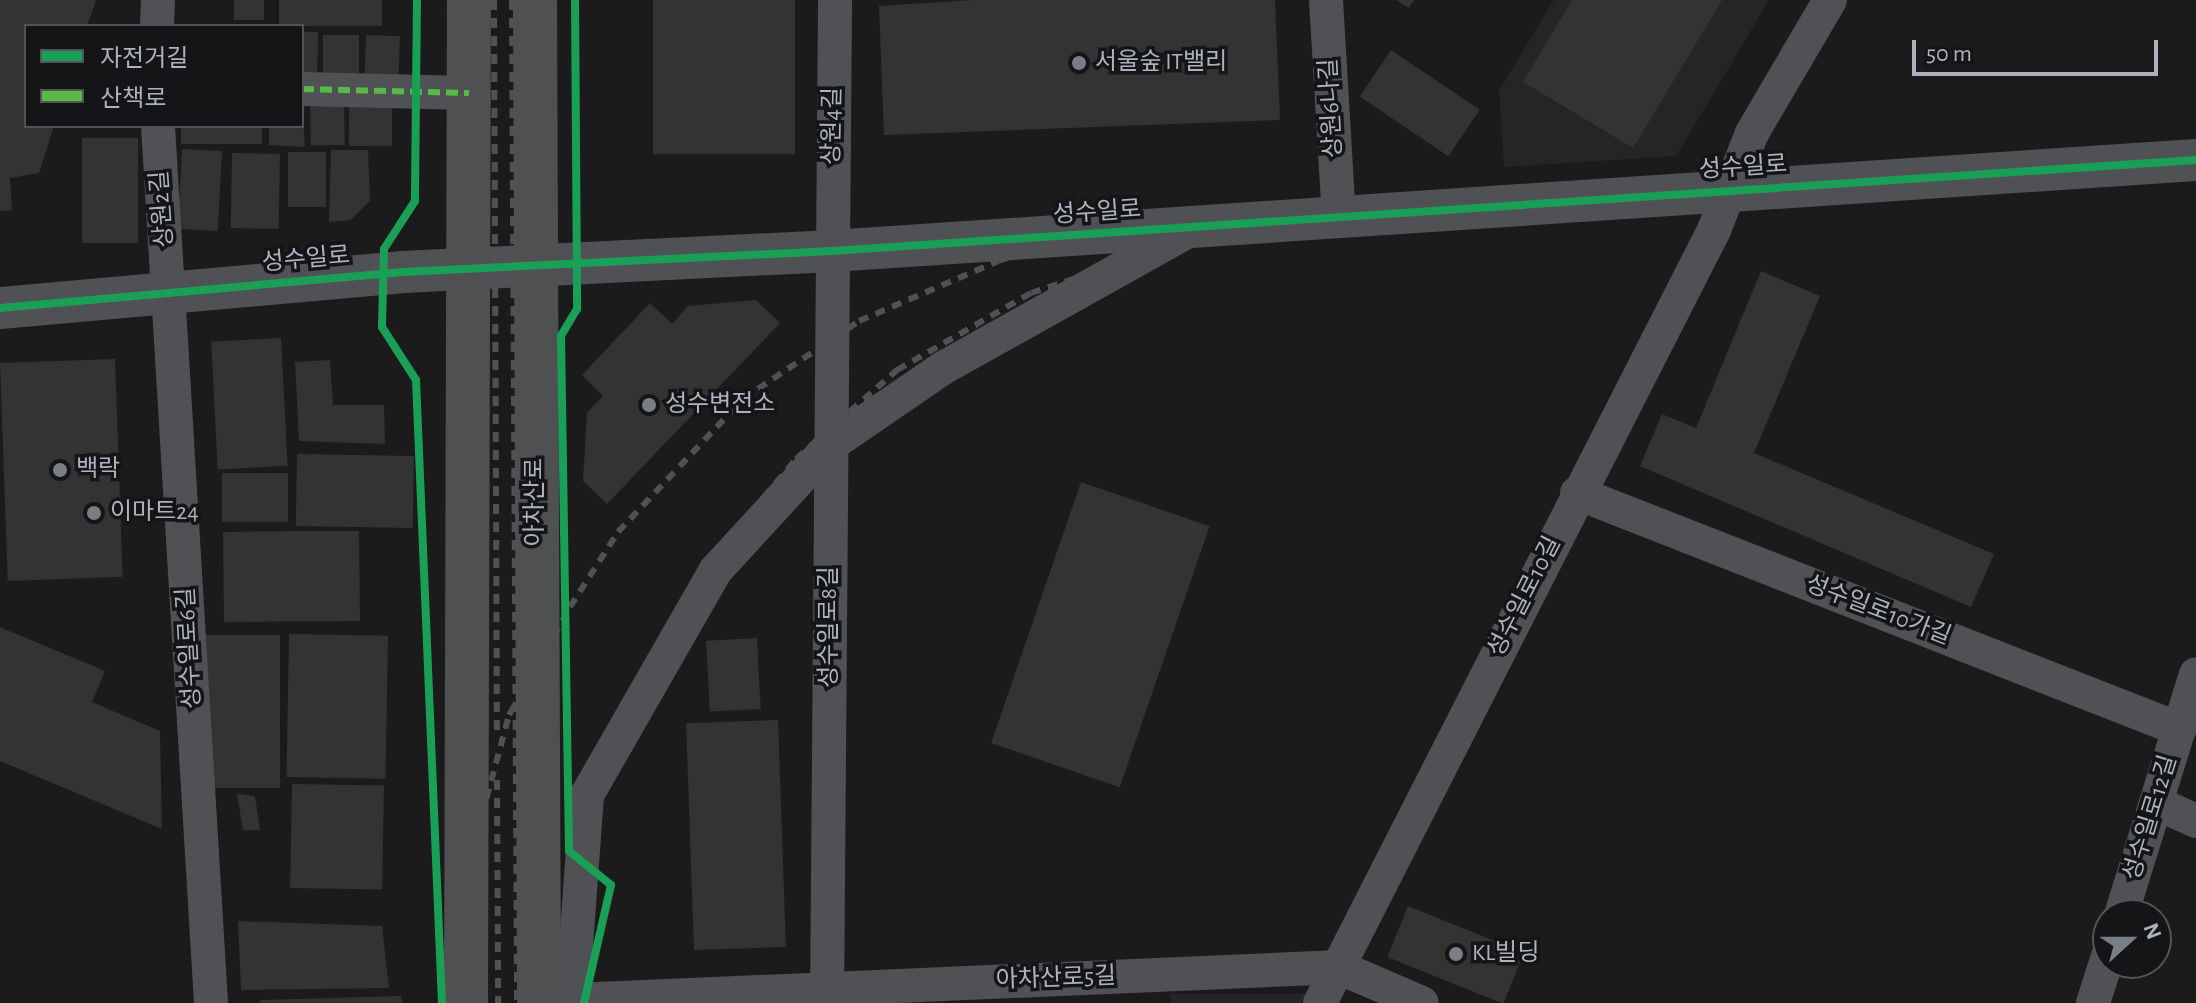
<!DOCTYPE html>
<meta charset="utf-8">
<style>
body{margin:0}
#map{position:relative;width:2196px;height:1003px;overflow:hidden;background:#1b1b1b;font-family:"Alegreya Sans","Noto Sans KR",sans-serif}
div>[style]{position:absolute}
.built>*{inset:0;background:#252527;transform-origin:0 0}
.building>*{inset:0;background:#333;transform-origin:0 0}
.minor>*{height:34px;margin:-17px;padding:0 17px;transform-origin:17px;border-radius:17px;background:#4f5154}
.tertiary>*{height:42px;margin:-21px;padding:0 21px;transform-origin:21px;border-radius:21px;background:#4f5154}
.secondary>*{height:44px;margin:-22px;padding:0 22px;transform-origin:22px;border-radius:22px;background:#4e5052}
.rail>*{height:6px;margin-top:-3px;transform-origin:0;background:repeating-linear-gradient(90deg,#4f5153 0 10px,transparent 0 18px)}
.quiet>*{height:6px;margin-top:-3px;transform-origin:0;background:repeating-linear-gradient(90deg,#58b947 0 12px,transparent 0 18px)}
.cycleway>*{height:8px;margin:-4px;padding:0 4px;transform-origin:4px;border-radius:4px;background:#1a9f57}
.dots>*{width:22px;height:22px;translate:-50% -50%;box-sizing:border-box;border:4px solid #151517;border-radius:50%}
span{translate:-50% -50%;white-space:nowrap;text-align:center;line-height:1.15;-webkit-text-stroke:7px #151517;paint-order:stroke}
.poi-label{font-size:24px;color:#acb3bc}
.left{translate:0 -50%;text-align:left}
.street-label{font-size:24px;color:#acb3bc}
.legend{position:absolute;left:24px;top:24px;width:280px;height:104px;box-sizing:border-box;background:#151517;border:2px solid #515459;margin:0;padding:10px 14px;list-style:none;font-size:24px;color:#acb3bc}
.legend li{display:flex;align-items:center;gap:16px;height:40px}
.legend b{width:40px;border:2px solid #515459}
.north{position:absolute;left:2092px;top:899px;width:80px;height:80px;box-sizing:border-box;background:#151517;border:2px solid #515459;border-radius:50%;rotate:69deg;font-size:22px;font-weight:700;line-height:32px;text-align:center;color:#acb3bc}
.north::after{content:'';display:block;margin:auto;width:28px;height:36px;background:#797e84;clip-path:polygon(50% 0,100% 100%,50% 72%,0 100%)}
.scale{position:absolute;left:1912px;top:40px;width:246px;height:36px;box-sizing:border-box;border:4px solid #acb3bc;border-top:0;padding-left:10px;font-size:24px;line-height:28px;white-space:nowrap;color:#acb3bc;-webkit-text-stroke:6px #151517;paint-order:stroke}
</style>
<div id="map">
<div class="built">
<div style="clip-path:polygon(1554px 0,1769px 0,1676px 156px,1504px 167px,1499px 90px)"></div>
<div style="left:1170px;top:994px;width:143px;height:9px"></div>
</div>
<div class="building">
<div style="clip-path:polygon(0 0,96px 0,87px 26px,26px 26px,26px 126px,54px 126px,39px 173px,10px 178px,12px 210px,0 211px)"></div>
<div style="left:234px;top:0;width:30px;height:20px"></div>
<div style="left:279px;top:0;width:103px;height:26px"></div>
<div style="left:653px;top:0;width:142px;height:154px"></div>
<div style="clip-path:polygon(972px 0,1275px 0,1280px 120px,884px 135px,879px 6px)"></div>
<div style="clip-path:polygon(1396px 0,1414px 0,1409px 8px)"></div>
<div style="clip-path:polygon(1572px 0,1722px 0,1633px 148px,1523px 82px)"></div>
<div style="left:318px;top:32px;width:49px;height:16px;rotate:91deg"></div>
<div style="left:323px;top:35px;width:36px;height:48px"></div>
<div style="left:366px;top:35px;width:34px;height:46px;rotate:2deg"></div>
<div style="left:1391px;top:50px;width:107px;height:56px;rotate:34deg"></div>
<div style="left:344px;top:102px;width:43px;height:34px;rotate:89deg"></div>
<div style="clip-path:polygon(302px 103px,305px 147px,269px 145px,269px 126px,302px 126px)"></div>
<div style="left:349px;top:103px;width:43px;height:43px"></div>
<div style="left:181px;top:126px;width:81px;height:18px"></div>
<div style="left:82px;top:138px;width:56px;height:105px"></div>
<div style="left:182px;top:149px;width:40px;height:80px;rotate:3deg"></div>
<div style="clip-path:polygon(331px 150px,368px 150px,370px 201px,351px 220px,329px 222px)"></div>
<div style="left:288px;top:152px;width:38px;height:55px"></div>
<div style="left:232px;top:153px;width:48px;height:75px;rotate:1deg"></div>
<div style="clip-path:polygon(1761px 271px,1820px 296px,1754px 453px,1994px 554px,1971px 607px,1640px 466px,1662px 414px,1696px 428px)"></div>
<div style="clip-path:polygon(756px 300px,780px 323px,607px 504px,583px 481px,587px 413px,603px 396px,582px 375px,650px 303px,672px 324px,688px 306px)"></div>
<div style="left:281px;top:338px;width:128px;height:70px;rotate:87deg"></div>
<div style="left:115px;top:359px;width:218px;height:115px;rotate:88deg"></div>
<div style="clip-path:polygon(330px 360px,333px 405px,384px 405px,385px 444px,299px 441px,295px 362px)"></div>
<div style="left:297px;top:454px;width:117px;height:72px;rotate:1deg"></div>
<div style="left:288px;top:473px;width:49px;height:66px;rotate:90deg"></div>
<div style="left:1081px;top:482px;width:136px;height:276px;rotate:19deg"></div>
<div style="clip-path:polygon(293px 531px,359px 531px,360px 621px,224px 622px,223px 532px)"></div>
<div style="clip-path:polygon(0 627px,105px 671px,92px 702px,160px 731px,162px 829px,0 761px)"></div>
<div style="left:289px;top:634px;width:99px;height:143px;rotate:1deg"></div>
<div style="left:200px;top:635px;width:80px;height:153px"></div>
<div style="left:757px;top:638px;width:71px;height:51px;rotate:87deg"></div>
<div style="left:778px;top:720px;width:227px;height:92px;rotate:88deg"></div>
<div style="left:292px;top:784px;width:92px;height:104px;rotate:1deg"></div>
<div style="clip-path:polygon(237px 794px,255px 796px,260px 830px,243px 830px)"></div>
<div style="left:1408px;top:906px;width:125px;height:55px;rotate:22deg"></div>
<div style="clip-path:polygon(238px 921px,382px 926px,389px 988px,241px 990px)"></div>
<div style="clip-path:polygon(401px 996px,402px 1003px,261px 1003px,260px 1000px)"></div>
</div>
<div class="minor">
<div style="left:1326px;top:0;width:217px;rotate:86.6deg"></div>
<div style="left:157px;top:26px;width:26px;rotate:-88deg"></div>
<div style="left:302px;top:89px;width:167px;rotate:1.4deg"></div>
<div style="left:158px;top:126px;width:879px;rotate:86.54deg"></div>
<div style="left:1577px;top:493px;width:647px;rotate:21.41deg"></div>
<div style="left:2156px;top:803px;width:44px;rotate:24.2deg"></div>
<div style="left:2121px;top:915px;width:252px;rotate:-72.7deg"></div>
<div style="left:572px;top:1000px;width:206px;rotate:-85.8deg"></div>
<div style="left:587px;top:795px;width:259px;rotate:-60.2deg"></div>
<div style="left:716px;top:570px;width:171px;rotate:-47.4deg"></div>
<div style="left:832px;top:444px;width:135px;rotate:-34.4deg"></div>
<div style="left:943px;top:368px;width:285px;rotate:-29.2deg"></div>
<div style="left:551px;top:1001px;width:788px;rotate:-2.47deg"></div>
<div style="left:1338px;top:967px;width:91px;rotate:23.2deg"></div>
<div style="left:827px;top:1003px;width:1003px;rotate:-89.54deg"></div>
<div style="left:1320px;top:1003px;width:868px;rotate:-62.99deg"></div>
<div style="left:1714px;top:230px;width:104px;rotate:-68.6deg"></div>
<div style="left:1752px;top:133px;width:154px;rotate:-59.6deg"></div>
<div style="left:2093px;top:1003px;width:49px;rotate:-72.3deg"></div>
</div>
<div class="tertiary">
<div style="left:0;top:308px;width:405px;rotate:-5.1deg"></div>
<div style="left:403px;top:272px;width:430px;rotate:-2.8deg"></div>
<div style="left:832px;top:251px;width:1367px;rotate:-3.82deg"></div>
</div>
<div class="secondary">
<div style="left:535px;top:0;width:1003px;rotate:89.77deg"></div>
<div style="left:466px;top:1003px;width:1003px;rotate:-89.83deg"></div>
</div>
<div class="rail">
<div style="left:494px;top:0;width:736px;rotate:89.77deg"></div>
<div style="left:512px;top:0;width:1003px;rotate:89.71deg"></div>
<div style="left:497px;top:780px;width:223px;rotate:89.7deg"></div>
<div style="left:472px;top:1003px;width:170px;rotate:-88.3deg"></div>
<div style="left:477px;top:833px;width:122px;rotate:-74.8deg"></div>
<div style="left:509px;top:715px;width:124px;rotate:-60.5deg"></div>
<div style="left:570px;top:607px;width:89px;rotate:-57.4deg"></div>
<div style="left:618px;top:532px;width:183px;rotate:-46.8deg"></div>
<div style="left:743px;top:399px;width:140px;rotate:-33.9deg"></div>
<div style="left:859px;top:321px;width:151px;rotate:-23.3deg"></div>
<div style="left:998px;top:261px;width:90px;rotate:-16.8deg"></div>
<div style="left:1084px;top:235px;width:125px;rotate:-10.6deg"></div>
<div style="left:1207px;top:212px;width:991px;rotate:-3.59deg"></div>
<div style="left:559px;top:1003px;width:132px;rotate:-83.9deg"></div>
<div style="left:573px;top:872px;width:87px;rotate:-74.7deg"></div>
<div style="left:596px;top:788px;width:248px;rotate:-63.6deg"></div>
<div style="left:706px;top:566px;width:140px;rotate:-49.9deg"></div>
<div style="left:796px;top:459px;width:135px;rotate:-41.4deg"></div>
<div style="left:897px;top:370px;width:155px;rotate:-29.9deg"></div>
<div style="left:1031px;top:293px;width:161px;rotate:-18.4deg"></div>
<div style="left:1184px;top:242px;width:48px;rotate:-5.9deg"></div>
<div style="left:1232px;top:237px;width:966px;rotate:-3.62deg"></div>
</div>
<div class="quiet">
<div style="left:302px;top:89px;width:167px;rotate:1.4deg"></div>
</div>
<div class="cycleway">
<div style="left:417px;top:0;width:201px;rotate:90.6deg"></div>
<div style="left:415px;top:201px;width:57px;rotate:122.9deg"></div>
<div style="left:384px;top:249px;width:78px;rotate:91.5deg"></div>
<div style="left:382px;top:327px;width:63px;rotate:57.3deg"></div>
<div style="left:416px;top:380px;width:624px;rotate:87.61deg"></div>
<div style="left:575px;top:0;width:309px;rotate:89.6deg"></div>
<div style="left:577px;top:309px;width:31px;rotate:121deg"></div>
<div style="left:561px;top:336px;width:515px;rotate:89.11deg"></div>
<div style="left:569px;top:851px;width:54px;rotate:39deg"></div>
<div style="left:611px;top:885px;width:121px;rotate:102.9deg"></div>
<div style="left:0;top:308px;width:405px;rotate:-5.1deg"></div>
<div style="left:403px;top:272px;width:430px;rotate:-2.8deg"></div>
<div style="left:832px;top:251px;width:1367px;rotate:-3.82deg"></div>
</div>
<div class="dots">
<div style="left:1079px;top:63px;background:#797e84"></div>
<div style="left:649px;top:405px;background:#797e84"></div>
<div style="left:60px;top:470px;background:#797e84"></div>
<div style="left:94px;top:513px;background:#797e84"></div>
<div style="left:1456px;top:954px;background:#797e84"></div>
</div>
<div class="poi-label">
<span class="left" style="left:1095px;top:63px">서울숲 IT밸리</span>
<span class="left" style="left:665px;top:405px">성수변전소</span>
<span class="left" style="left:76px;top:470px">백락</span>
<span class="left" style="left:110px;top:513px">이마트24</span>
<span class="left" style="left:1472px;top:954px">KL빌딩</span>
</div>
<div class="street-label">
<span style="left:1332px;top:108px;rotate:-93deg">상원6나길</span>
<span style="left:833px;top:126px;rotate:-89deg">상원4길</span>
<span style="left:1743px;top:168px;rotate:-4deg">성수일로</span>
<span style="left:163px;top:209px;rotate:-94deg">상원2길</span>
<span style="left:1097px;top:213px;rotate:-4deg">성수일로</span>
<span style="left:306px;top:260px;rotate:-5deg">성수일로</span>
<span style="left:536px;top:502px;rotate:-90deg">아차산로</span>
<span style="left:1525px;top:597px;rotate:-63deg">성수일로10길</span>
<span style="left:1878px;top:611px;rotate:21deg">성수일로10가길</span>
<span style="left:830px;top:627px;rotate:-90deg">성수일로8길</span>
<span style="left:190px;top:648px;rotate:-93deg">성수일로6길</span>
<span style="left:2151px;top:818px;rotate:-73deg">성수일로12길</span>
<span style="left:1056px;top:979px;rotate:-2deg">아차산로5길</span>
</div>
<ul class="legend">
<li><b style="height:10px;background:#1a9f57"></b>자전거길</li>
<li><b style="height:10px;background:#58b947"></b>산책로</li>
</ul>
<div class="north">N</div>
<div class="scale">50 m</div>
</div>
